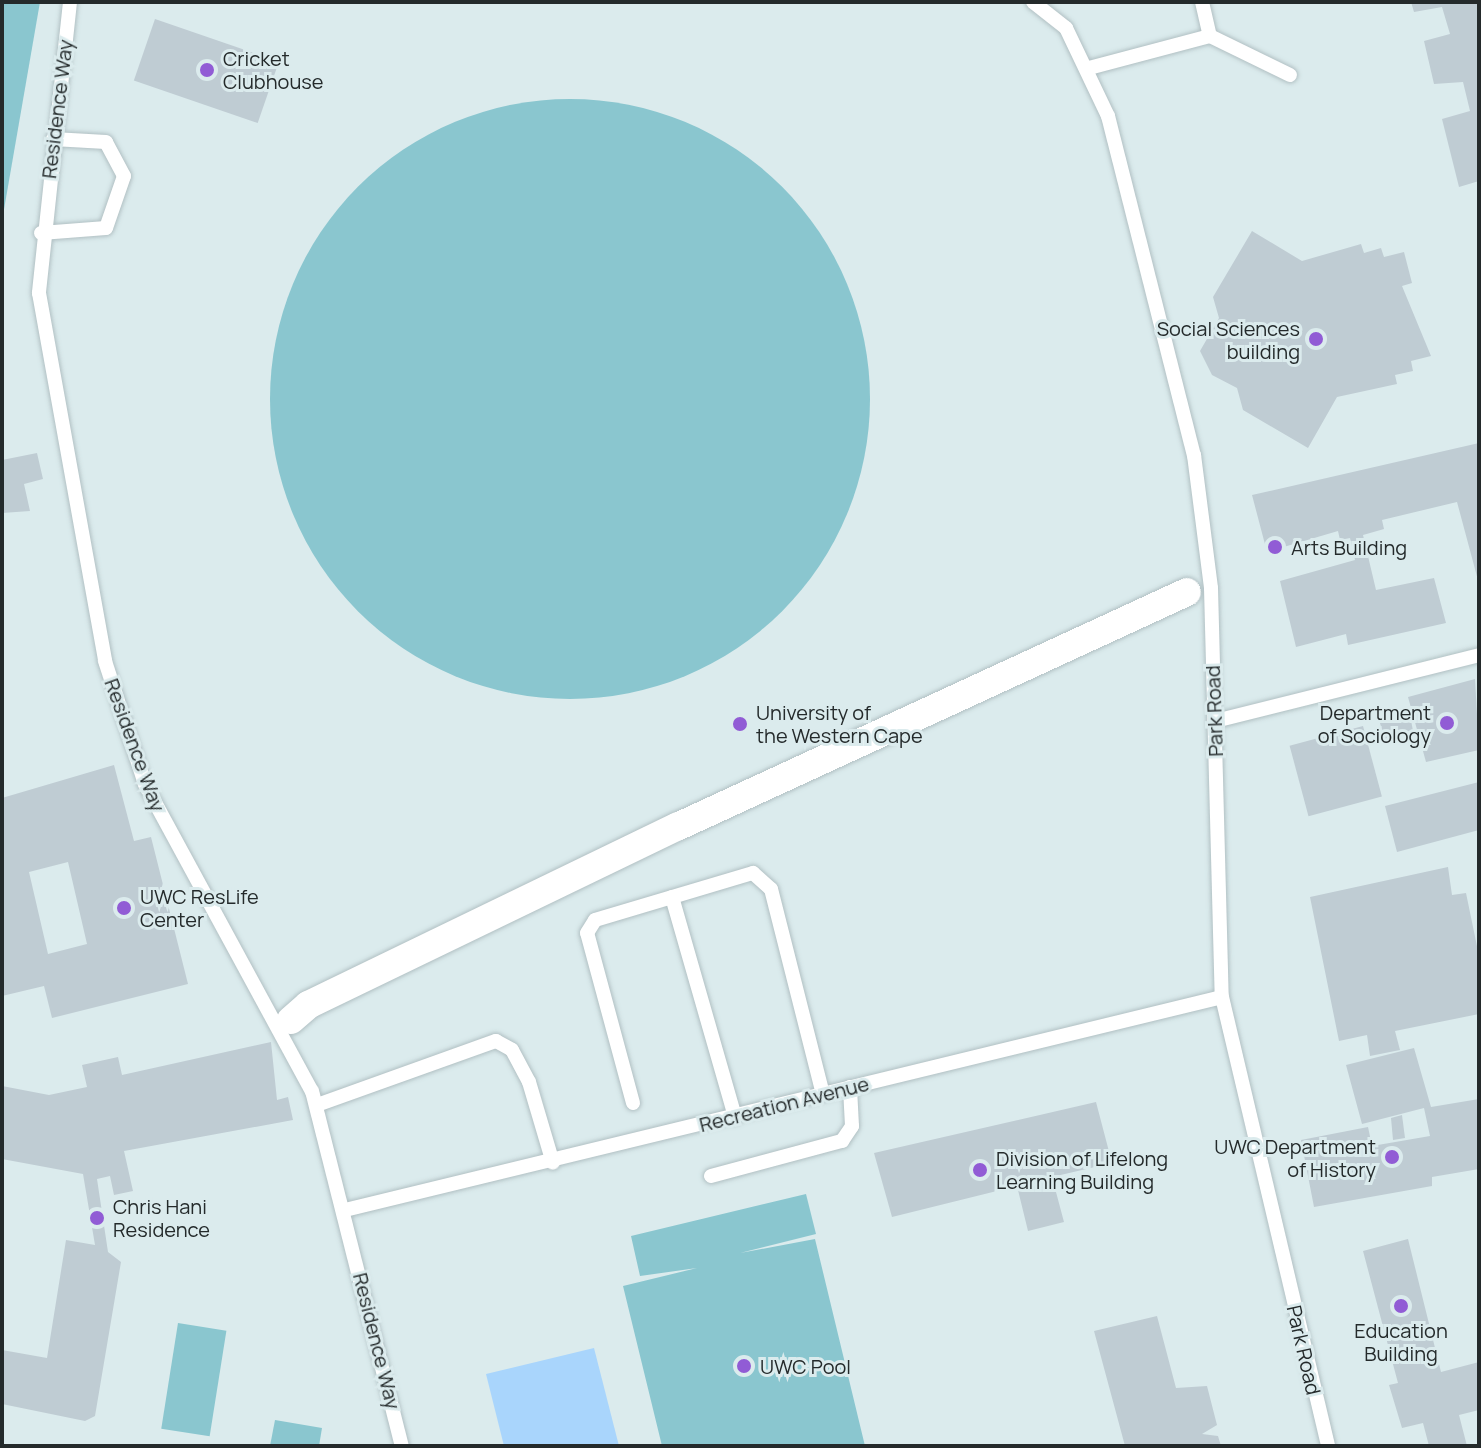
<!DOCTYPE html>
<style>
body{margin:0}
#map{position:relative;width:1481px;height:1448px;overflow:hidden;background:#dbebed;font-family:Manrope,sans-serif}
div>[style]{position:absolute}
.green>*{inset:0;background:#8ac6cf;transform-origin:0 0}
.round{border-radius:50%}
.water>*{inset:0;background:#a9d5fc}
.building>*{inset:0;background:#bfccd3;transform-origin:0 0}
.roads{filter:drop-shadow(0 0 2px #b1c0c3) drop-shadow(0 0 2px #b1c0c3)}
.lane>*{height:14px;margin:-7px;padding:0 7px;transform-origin:7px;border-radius:7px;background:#fff}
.street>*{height:28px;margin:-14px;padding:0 14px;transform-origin:14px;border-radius:14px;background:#fff}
.dots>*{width:22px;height:22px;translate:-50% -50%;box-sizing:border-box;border:4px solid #dbebed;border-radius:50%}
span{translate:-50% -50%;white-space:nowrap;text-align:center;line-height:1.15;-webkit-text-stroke:6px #dbebed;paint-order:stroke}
.poi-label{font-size:20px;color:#242a2b}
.left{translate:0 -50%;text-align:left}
.right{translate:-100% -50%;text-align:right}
.street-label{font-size:20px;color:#242a2b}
.frame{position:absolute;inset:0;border:4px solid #242a2b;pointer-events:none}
</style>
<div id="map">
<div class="green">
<div style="clip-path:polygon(2px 2px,40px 2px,2px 221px)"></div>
<div class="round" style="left:270px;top:99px;width:600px;height:600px"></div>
<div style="clip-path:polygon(806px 1194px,816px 1234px,740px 1253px,815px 1239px,865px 1446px,662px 1446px,623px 1286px,697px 1268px,640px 1276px,631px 1236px)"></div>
<div style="left:178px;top:1323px;width:49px;height:107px;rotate:9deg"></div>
<div style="clip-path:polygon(275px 1420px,322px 1428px,319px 1446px,270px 1446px)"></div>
</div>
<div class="water">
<div style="clip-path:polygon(594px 1348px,619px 1446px,504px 1446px,486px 1374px)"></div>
</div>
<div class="building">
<div style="clip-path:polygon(1411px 2px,1479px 2px,1479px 181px,1459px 187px,1442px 119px,1470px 111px,1463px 82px,1434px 84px,1424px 41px,1450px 34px,1442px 7px,1414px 12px)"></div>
<div style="left:155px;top:19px;width:131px;height:65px;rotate:19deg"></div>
<div style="clip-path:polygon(1252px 231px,1302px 261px,1361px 244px,1364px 253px,1381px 248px,1384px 257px,1404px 252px,1412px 283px,1402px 286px,1431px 356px,1411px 361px,1413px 371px,1395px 375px,1397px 384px,1337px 397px,1308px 448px,1243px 410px,1237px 388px,1212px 375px,1200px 351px,1219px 318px,1213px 297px)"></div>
<div style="clip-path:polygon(1479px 443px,1479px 584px,1457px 502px,1382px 520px,1384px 529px,1363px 535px,1376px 590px,1434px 578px,1446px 623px,1348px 645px,1346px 634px,1296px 647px,1280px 581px,1355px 560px,1350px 538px,1340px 540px,1338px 531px,1267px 552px,1252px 495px)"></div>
<div style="clip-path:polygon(37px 453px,43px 479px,24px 484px,30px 511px,2px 513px,2px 460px)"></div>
<div style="clip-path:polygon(1475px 679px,1479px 750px,1426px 762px,1408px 697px)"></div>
<div style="clip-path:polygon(1410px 715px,1413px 731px,1385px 739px,1379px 720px)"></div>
<div style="left:1363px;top:726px;width:73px;height:76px;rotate:75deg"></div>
<div style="clip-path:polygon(evenodd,114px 765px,134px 841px,151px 837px,188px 984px,52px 1018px,44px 986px,2px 996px,2px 798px,114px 765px,68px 862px,87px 944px,48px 954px,29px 872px,68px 862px)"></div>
<div style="clip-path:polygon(1479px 782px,1479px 830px,1397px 852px,1385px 806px)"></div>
<div style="clip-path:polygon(1448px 867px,1452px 895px,1466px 893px,1479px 956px,1479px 1014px,1395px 1031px,1400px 1050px,1370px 1056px,1367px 1035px,1339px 1041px,1310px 897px)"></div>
<div style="clip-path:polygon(271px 1042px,277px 1100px,288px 1097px,293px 1120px,124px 1151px,133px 1191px,114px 1195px,110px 1176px,97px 1179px,108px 1252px,121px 1262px,95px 1416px,85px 1421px,2px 1404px,2px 1350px,47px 1358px,66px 1240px,95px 1245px,83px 1174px,2px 1159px,2px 1086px,49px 1095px,87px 1087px,82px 1065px,118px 1057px,122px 1075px)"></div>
<div style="clip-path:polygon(1414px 1048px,1431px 1107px,1479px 1099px,1479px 1169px,1432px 1177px,1432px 1186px,1314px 1207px,1301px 1140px,1368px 1127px,1372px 1146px,1430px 1136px,1424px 1108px,1362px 1124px,1346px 1065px)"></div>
<div style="clip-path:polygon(1096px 1102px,1112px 1163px,1052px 1177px,1064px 1222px,1028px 1231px,1017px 1186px,892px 1217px,874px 1153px)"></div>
<div style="clip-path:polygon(1402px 1115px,1405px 1138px,1393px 1140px,1391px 1118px)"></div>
<div style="clip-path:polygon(1408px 1239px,1441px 1372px,1479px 1362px,1479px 1410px,1459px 1415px,1467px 1446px,1429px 1446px,1423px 1423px,1402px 1428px,1389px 1385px,1398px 1383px,1363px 1251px)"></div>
<div style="clip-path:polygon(1157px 1316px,1176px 1388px,1207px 1386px,1217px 1425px,1202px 1434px,1218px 1436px,1221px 1446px,1125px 1446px,1094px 1331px)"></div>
</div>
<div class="roads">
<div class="lane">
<div style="left:70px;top:2px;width:293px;rotate:96.1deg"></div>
<div style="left:39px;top:293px;width:374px;rotate:79.8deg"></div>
<div style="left:105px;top:661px;width:129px;rotate:72deg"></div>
<div style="left:145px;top:784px;width:349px;rotate:61.5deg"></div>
<div style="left:312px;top:1091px;width:366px;rotate:75.8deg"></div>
<div style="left:1033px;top:2px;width:42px;rotate:38.2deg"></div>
<div style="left:1066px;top:28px;width:98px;rotate:64.5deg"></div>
<div style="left:1108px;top:116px;width:350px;rotate:75.8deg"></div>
<div style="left:1194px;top:455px;width:134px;rotate:82.7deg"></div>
<div style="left:1211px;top:588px;width:409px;rotate:88.5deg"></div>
<div style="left:1222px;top:997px;width:461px;rotate:76.7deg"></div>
<div style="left:1202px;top:2px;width:35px;rotate:77deg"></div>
<div style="left:1089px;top:68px;width:125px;rotate:-14.8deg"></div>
<div style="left:1210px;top:36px;width:89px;rotate:26deg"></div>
<div style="left:41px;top:233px;width:65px;rotate:-4.4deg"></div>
<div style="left:106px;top:228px;width:55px;rotate:-70.9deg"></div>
<div style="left:124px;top:176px;width:38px;rotate:-118deg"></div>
<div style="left:106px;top:142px;width:53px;rotate:-176.8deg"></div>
<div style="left:1215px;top:721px;width:272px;rotate:-14deg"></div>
<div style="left:672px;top:897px;width:229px;rotate:74deg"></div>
<div style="left:633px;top:1103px;width:176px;rotate:-105.1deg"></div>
<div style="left:587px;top:933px;width:15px;rotate:-58deg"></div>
<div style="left:595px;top:920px;width:165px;rotate:-16.6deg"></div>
<div style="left:753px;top:873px;width:24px;rotate:42deg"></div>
<div style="left:771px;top:889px;width:211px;rotate:75.8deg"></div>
<div style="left:317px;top:1105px;width:190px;rotate:-19.7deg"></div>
<div style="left:496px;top:1041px;width:18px;rotate:29deg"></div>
<div style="left:512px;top:1050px;width:36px;rotate:62deg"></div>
<div style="left:529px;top:1082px;width:84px;rotate:73.5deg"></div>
<div style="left:711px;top:1176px;width:136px;rotate:-15deg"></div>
<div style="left:842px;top:1141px;width:18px;rotate:-56deg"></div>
<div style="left:852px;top:1126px;width:39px;rotate:-93deg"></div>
<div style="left:345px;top:1210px;width:902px;rotate:-13.65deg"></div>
</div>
<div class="street">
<div style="left:291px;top:1020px;width:23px;rotate:-41deg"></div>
<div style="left:308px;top:1005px;width:412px;rotate:-25.8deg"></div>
<div style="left:679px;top:826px;width:559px;rotate:-24.73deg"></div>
</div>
</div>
<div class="dots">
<div style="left:207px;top:70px;background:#915cd5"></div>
<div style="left:1316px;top:339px;background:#915cd5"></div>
<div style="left:1275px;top:547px;background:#915cd5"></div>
<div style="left:1447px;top:723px;background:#915cd5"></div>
<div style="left:740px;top:724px;background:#915cd5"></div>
<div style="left:124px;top:908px;background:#915cd5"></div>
<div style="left:1392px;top:1157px;background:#915cd5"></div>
<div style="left:980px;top:1170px;background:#915cd5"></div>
<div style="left:97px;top:1218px;background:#915cd5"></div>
<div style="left:1401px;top:1306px;background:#915cd5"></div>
<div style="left:744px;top:1366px;background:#915cd5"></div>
</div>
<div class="poi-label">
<span class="left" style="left:223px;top:70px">Cricket<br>Clubhouse</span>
<span class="right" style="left:1300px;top:340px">Social Sciences<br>building</span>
<span class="left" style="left:1291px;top:547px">Arts Building</span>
<span class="left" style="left:756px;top:724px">University of<br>the Western Cape</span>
<span class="right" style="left:1431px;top:724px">Department<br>of Sociology</span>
<span class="left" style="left:140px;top:908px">UWC ResLife<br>Center</span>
<span class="right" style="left:1376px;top:1158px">UWC Department<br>of History</span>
<span class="left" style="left:996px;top:1170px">Division of Lifelong<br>Learning Building</span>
<span class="left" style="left:113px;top:1218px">Chris Hani<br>Residence</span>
<span style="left:1401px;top:1342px">Education<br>Building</span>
<span class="left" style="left:760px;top:1366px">UWC Pool</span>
</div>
<div class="street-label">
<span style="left:57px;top:109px;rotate:-83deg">Residence Way</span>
<span style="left:1214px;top:711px;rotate:-92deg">Park Road</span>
<span style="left:135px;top:745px;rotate:70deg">Residence Way</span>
<span style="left:784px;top:1104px;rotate:-14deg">Recreation Avenue</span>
<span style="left:377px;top:1341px;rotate:76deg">Residence Way</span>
<span style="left:1304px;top:1350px;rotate:77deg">Park Road</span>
</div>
<div class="frame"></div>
</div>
